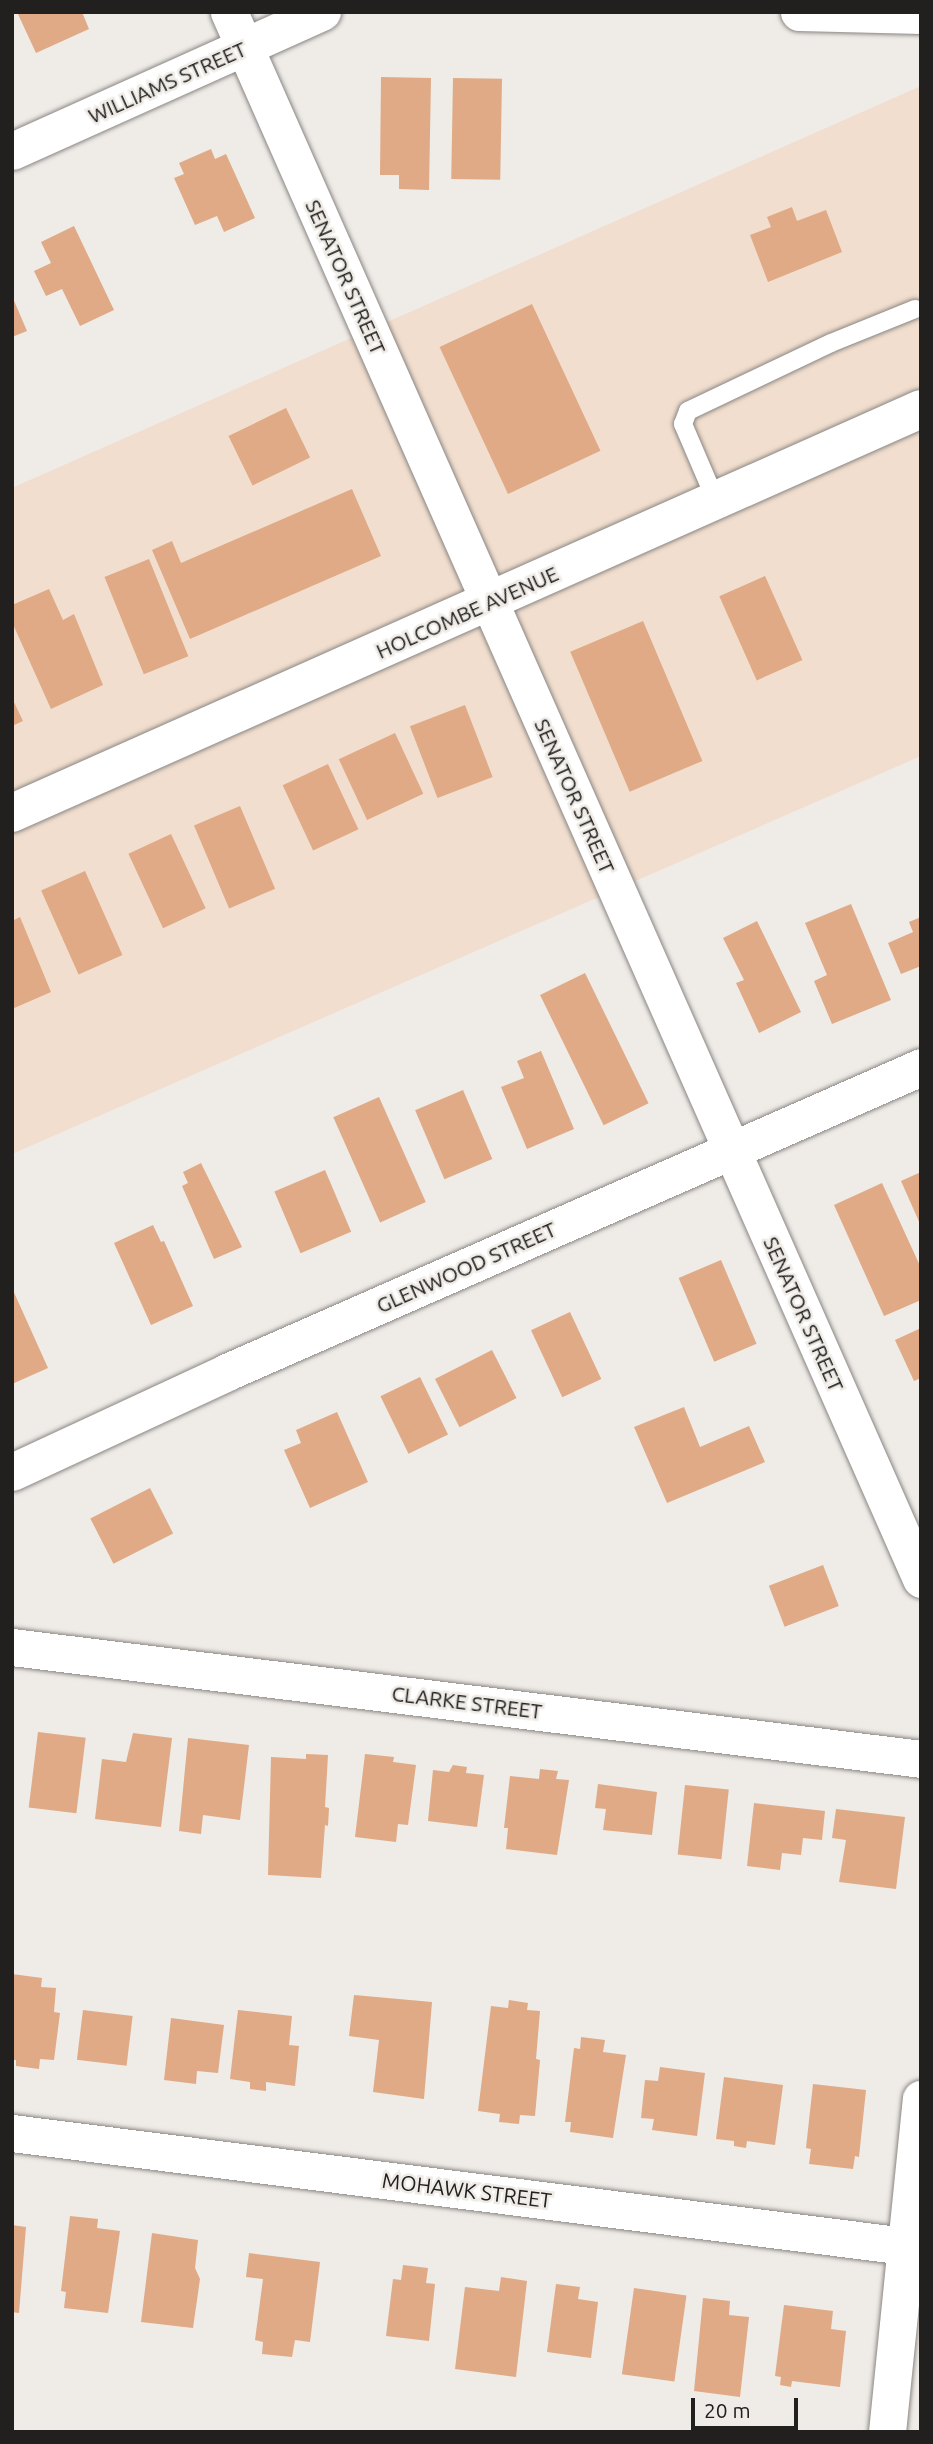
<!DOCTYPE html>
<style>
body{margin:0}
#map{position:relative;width:933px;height:2444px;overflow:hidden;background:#efebe7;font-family:Ubuntu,sans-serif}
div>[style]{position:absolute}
.commercial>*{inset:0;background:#f1dece}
.building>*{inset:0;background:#dfaa85;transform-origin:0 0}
.roads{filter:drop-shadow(0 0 2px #8a8683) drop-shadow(0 0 2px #8a8683)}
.lane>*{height:18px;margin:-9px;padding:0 9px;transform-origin:9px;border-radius:9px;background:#fff}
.street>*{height:37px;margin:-18.5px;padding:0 18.5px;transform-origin:18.5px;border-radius:18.5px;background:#fff}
.secondary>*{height:38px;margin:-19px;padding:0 19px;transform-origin:19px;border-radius:19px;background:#fff}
span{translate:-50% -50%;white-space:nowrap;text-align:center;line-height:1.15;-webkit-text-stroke:5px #efebe7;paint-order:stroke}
.street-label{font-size:21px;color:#21201e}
.frame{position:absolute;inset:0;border:14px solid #21201e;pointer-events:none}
.scale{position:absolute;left:691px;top:2398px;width:107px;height:32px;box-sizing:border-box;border:4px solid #21201e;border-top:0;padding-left:9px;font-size:21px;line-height:24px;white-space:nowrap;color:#21201e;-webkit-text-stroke:5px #efebe7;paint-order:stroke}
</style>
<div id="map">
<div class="commercial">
<div style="clip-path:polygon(921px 86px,921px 756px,12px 1154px,12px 488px)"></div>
</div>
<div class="building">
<div style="clip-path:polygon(17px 12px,82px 12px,89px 29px,36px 53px)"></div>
<div style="clip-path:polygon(381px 77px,431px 78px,429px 190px,399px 189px,399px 175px,380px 175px)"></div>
<div style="left:453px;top:78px;width:49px;height:101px;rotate:1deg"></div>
<div style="clip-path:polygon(211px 149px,215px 159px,226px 154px,255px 218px,224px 232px,217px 216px,195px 225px,174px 178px,184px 174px,179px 163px)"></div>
<div style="clip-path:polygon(792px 207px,797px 221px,826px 210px,842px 252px,768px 282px,750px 235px,771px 227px,767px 217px)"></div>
<div style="clip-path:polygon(74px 226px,114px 310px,80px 326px,62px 289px,46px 296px,34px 271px,51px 263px,41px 242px)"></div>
<div style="clip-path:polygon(12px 296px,27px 331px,12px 337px)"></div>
<div style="left:532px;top:304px;width:162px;height:102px;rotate:65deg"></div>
<div style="left:286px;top:408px;width:55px;height:64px;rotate:64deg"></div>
<div style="clip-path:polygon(352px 489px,381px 556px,190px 639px,152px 550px,172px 541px,181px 563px)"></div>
<div style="left:149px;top:559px;width:105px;height:48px;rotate:68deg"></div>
<div style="left:765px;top:576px;width:92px;height:50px;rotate:66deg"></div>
<div style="clip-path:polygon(49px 589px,63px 620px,74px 614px,103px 685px,51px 709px,12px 622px,12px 605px)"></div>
<div style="left:643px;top:621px;width:152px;height:79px;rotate:67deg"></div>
<div style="clip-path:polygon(12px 698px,23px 721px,12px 726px)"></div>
<div style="left:465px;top:705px;width:77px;height:59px;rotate:69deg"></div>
<div style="left:395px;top:733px;width:67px;height:62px;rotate:65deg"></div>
<div style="left:328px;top:764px;width:72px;height:50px;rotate:65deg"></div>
<div style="left:240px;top:806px;width:90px;height:50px;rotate:67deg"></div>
<div style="left:171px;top:834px;width:82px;height:47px;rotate:65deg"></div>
<div style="left:85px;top:871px;width:92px;height:48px;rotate:66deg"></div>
<div style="clip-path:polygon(851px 904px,891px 1000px,832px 1024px,814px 981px,827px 975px,805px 923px)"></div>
<div style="clip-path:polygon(20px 917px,51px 992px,12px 1009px,12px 921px)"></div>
<div style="clip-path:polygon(921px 917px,921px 966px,901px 974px,888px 943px,913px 932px,909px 922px)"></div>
<div style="clip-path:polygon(757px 921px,801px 1012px,759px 1033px,736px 983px,744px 980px,723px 938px)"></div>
<div style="left:585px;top:973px;width:145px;height:50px;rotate:64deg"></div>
<div style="clip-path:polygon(541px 1051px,574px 1129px,527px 1149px,501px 1087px,524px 1078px,517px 1061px)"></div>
<div style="left:463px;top:1090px;width:75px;height:52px;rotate:67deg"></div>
<div style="left:379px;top:1097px;width:115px;height:50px;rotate:66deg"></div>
<div style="clip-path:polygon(201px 1163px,242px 1247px,214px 1259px,182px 1186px,188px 1183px,183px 1172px)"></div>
<div style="left:325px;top:1170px;width:67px;height:55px;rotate:67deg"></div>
<div style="clip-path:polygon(921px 1172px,921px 1226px,901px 1181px)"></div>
<div style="clip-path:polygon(882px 1183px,921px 1268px,921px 1300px,884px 1316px,834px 1205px)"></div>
<div style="clip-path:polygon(153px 1225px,161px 1242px,164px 1241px,193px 1306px,151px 1325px,114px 1243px)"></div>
<div style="left:721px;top:1260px;width:91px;height:46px;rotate:67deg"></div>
<div style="clip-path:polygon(12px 1288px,48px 1368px,12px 1384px)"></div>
<div style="left:570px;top:1312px;width:74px;height:43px;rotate:65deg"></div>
<div style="clip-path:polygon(921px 1328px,921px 1378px,914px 1381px,895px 1340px)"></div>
<div style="left:492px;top:1350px;width:54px;height:64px;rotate:63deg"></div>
<div style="left:420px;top:1377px;width:64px;height:44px;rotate:64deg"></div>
<div style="clip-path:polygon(684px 1407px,700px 1447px,749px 1426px,765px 1462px,667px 1503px,634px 1427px)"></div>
<div style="clip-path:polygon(337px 1412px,368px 1482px,310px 1508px,284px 1450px,301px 1443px,296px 1430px)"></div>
<div style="left:150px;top:1488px;width:51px;height:67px;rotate:63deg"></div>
<div style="left:823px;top:1565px;width:44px;height:58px;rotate:69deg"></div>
<div style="left:38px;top:1732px;width:48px;height:76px;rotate:7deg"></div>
<div style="clip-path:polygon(133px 1733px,172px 1738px,161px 1827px,95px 1819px,102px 1759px,126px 1762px)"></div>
<div style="clip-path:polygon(188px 1738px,249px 1745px,240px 1820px,203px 1815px,201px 1834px,179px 1831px)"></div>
<div style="clip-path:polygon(306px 1754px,328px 1755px,325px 1807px,329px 1808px,328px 1826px,325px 1825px,321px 1878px,268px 1875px,271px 1757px,306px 1759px)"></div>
<div style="clip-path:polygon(365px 1754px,394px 1757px,393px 1762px,416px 1765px,408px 1825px,398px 1824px,396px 1842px,355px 1837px)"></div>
<div style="clip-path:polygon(453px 1765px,467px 1767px,466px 1773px,484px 1775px,477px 1827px,428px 1821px,433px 1770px,449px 1772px)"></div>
<div style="clip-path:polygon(540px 1769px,558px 1771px,556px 1779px,569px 1780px,557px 1855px,506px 1849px,508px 1828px,504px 1828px,510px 1776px,539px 1779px)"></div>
<div style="clip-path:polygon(598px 1784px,657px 1792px,652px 1835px,603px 1830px,606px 1809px,595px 1808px)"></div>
<div style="left:685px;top:1785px;width:44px;height:70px;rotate:6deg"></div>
<div style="clip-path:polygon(754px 1803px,825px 1811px,822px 1840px,803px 1838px,801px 1855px,782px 1853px,780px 1870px,747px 1866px)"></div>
<div style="clip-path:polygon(836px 1809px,905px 1817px,896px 1889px,839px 1882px,846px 1840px,832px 1838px)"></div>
<div style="clip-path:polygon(12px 1974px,42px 1978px,41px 1987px,56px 1988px,54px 2012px,60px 2013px,54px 2060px,40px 2059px,39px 2069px,16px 2066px,16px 2060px,12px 2060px)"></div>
<div style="clip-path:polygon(354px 1995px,432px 2002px,424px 2099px,373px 2092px,379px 2040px,349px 2036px)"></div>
<div style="clip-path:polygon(509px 2000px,528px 2003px,527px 2010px,540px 2011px,536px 2059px,540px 2060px,535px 2116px,520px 2115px,519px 2124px,499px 2122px,500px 2114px,478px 2111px,491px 2006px,508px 2008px)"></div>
<div style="left:83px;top:2010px;width:50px;height:50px;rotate:7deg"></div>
<div style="clip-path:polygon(238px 2010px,292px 2016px,289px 2045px,299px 2046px,295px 2086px,266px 2082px,266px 2091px,250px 2089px,250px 2082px,230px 2079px)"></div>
<div style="clip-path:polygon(171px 2018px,224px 2025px,218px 2073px,197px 2071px,196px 2084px,164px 2080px)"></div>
<div style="clip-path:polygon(581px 2037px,605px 2040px,603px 2052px,626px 2055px,613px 2138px,570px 2132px,571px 2122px,565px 2122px,574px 2048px,580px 2049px)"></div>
<div style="clip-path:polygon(660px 2067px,705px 2073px,697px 2136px,652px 2130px,654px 2119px,641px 2118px,645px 2080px,658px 2081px)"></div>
<div style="clip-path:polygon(724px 2077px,783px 2085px,775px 2145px,747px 2141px,746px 2148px,734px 2146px,734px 2141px,716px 2139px)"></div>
<div style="clip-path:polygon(813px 2084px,866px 2090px,859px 2157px,855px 2156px,853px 2169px,809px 2164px,811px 2149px,806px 2148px)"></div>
<div style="clip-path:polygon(70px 2216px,98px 2219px,97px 2228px,120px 2231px,108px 2313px,64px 2308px,66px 2292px,61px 2291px)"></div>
<div style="clip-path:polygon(12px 2225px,26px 2227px,19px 2313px,12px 2312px)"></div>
<div style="clip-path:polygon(152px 2233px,198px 2240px,195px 2268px,200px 2279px,193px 2328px,141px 2322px)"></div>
<div style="clip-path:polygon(249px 2253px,320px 2262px,310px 2342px,295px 2340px,292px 2357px,262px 2354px,263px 2342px,255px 2340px,263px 2279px,246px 2277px)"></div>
<div style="clip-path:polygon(403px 2265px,428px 2268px,426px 2283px,435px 2284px,429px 2341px,386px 2336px,393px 2279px,401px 2280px)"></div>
<div style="clip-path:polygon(501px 2277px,527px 2281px,516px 2377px,455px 2369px,465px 2287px,499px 2291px)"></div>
<div style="clip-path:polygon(556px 2284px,580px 2287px,578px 2299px,598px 2302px,591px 2358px,547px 2352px)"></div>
<div style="left:634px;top:2288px;width:53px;height:87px;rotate:8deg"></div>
<div style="clip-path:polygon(703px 2298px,730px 2301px,729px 2315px,749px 2317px,740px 2397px,694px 2391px)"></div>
<div style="clip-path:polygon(784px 2305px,833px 2311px,831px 2329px,846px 2331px,840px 2387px,792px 2381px,791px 2387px,780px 2385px,781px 2377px,775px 2376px)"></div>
</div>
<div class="roads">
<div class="lane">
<div style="left:716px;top:501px;width:84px;rotate:-113.2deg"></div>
<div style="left:683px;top:424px;width:14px;rotate:-69deg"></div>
<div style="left:688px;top:411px;width:158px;rotate:-25.4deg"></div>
<div style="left:831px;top:343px;width:91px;rotate:-22deg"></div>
</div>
<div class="street">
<div style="left:229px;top:12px;width:1713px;rotate:66.17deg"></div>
<div style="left:799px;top:12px;width:122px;rotate:1.4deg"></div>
<div style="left:12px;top:151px;width:340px;rotate:-24.2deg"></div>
<div style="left:12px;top:1472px;width:237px;rotate:-24.9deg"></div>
<div style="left:227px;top:1372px;width:758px;rotate:-23.72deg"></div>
<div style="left:12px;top:1647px;width:916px;rotate:7.02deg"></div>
<div style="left:12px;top:2133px;width:916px;rotate:7.21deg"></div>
<div style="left:887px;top:2432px;width:335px;rotate:-84.2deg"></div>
</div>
<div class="secondary">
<div style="left:12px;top:813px;width:995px;rotate:-23.96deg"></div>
</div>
</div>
<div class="street-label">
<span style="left:167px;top:82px;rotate:-24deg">WILLIAMS STREET</span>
<span style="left:346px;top:277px;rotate:66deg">SENATOR STREET</span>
<span style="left:467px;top:612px;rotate:-24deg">HOLCOMBE AVENUE</span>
<span style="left:575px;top:796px;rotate:66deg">SENATOR STREET</span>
<span style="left:466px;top:1267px;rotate:-24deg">GLENWOOD STREET</span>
<span style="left:804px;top:1314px;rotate:66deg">SENATOR STREET</span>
<span style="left:467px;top:1702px;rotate:7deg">CLARKE STREET</span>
<span style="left:467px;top:2190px;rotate:7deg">MOHAWK STREET</span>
</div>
<div class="frame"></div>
<div class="scale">20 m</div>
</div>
